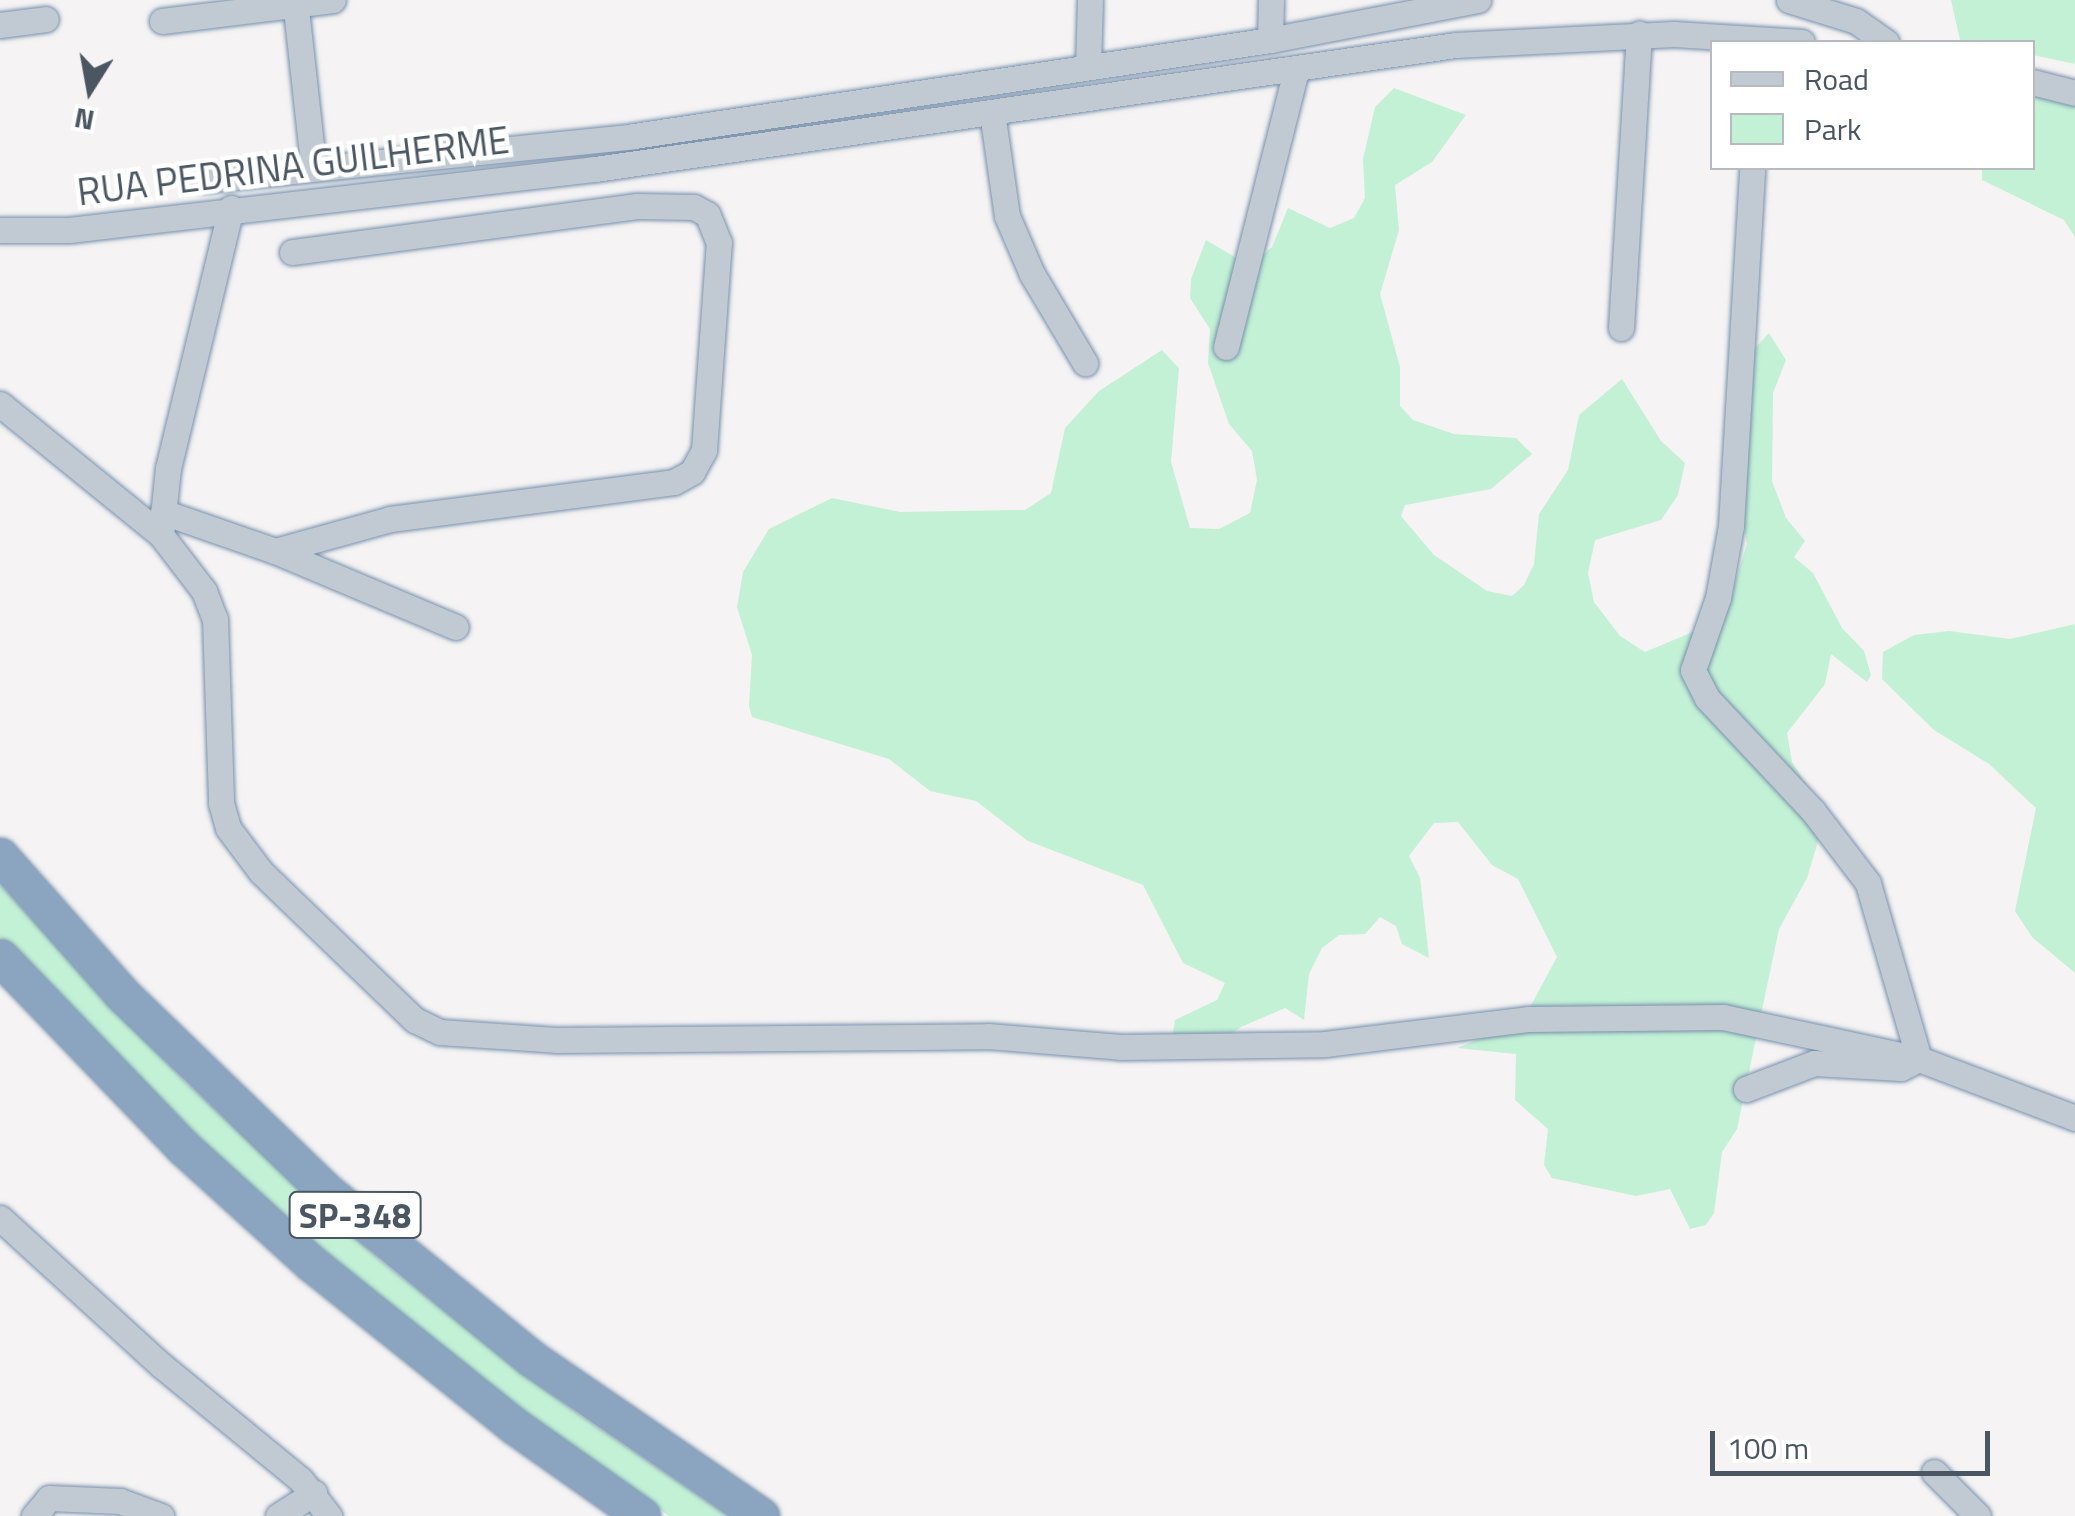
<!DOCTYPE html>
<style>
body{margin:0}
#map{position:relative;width:2075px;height:1516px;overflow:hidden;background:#f5f3f3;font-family:"Titillium Web",sans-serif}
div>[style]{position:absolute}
.green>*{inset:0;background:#c3f1d5}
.roads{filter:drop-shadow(0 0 2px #7690ad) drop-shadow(0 0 2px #7690ad)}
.minor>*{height:25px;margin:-12.5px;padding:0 12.5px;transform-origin:12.5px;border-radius:12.5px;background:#c1cad2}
.highway>*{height:35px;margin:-17.5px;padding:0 17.5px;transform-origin:17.5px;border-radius:17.5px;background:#8ba5c1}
span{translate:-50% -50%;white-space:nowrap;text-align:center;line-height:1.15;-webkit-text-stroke:9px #fff;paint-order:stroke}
.shield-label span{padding:2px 8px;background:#fff;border:2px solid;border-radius:8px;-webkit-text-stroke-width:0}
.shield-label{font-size:35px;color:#4a5661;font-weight:700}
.street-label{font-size:38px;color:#4a5661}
.legend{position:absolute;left:1710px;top:40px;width:325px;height:130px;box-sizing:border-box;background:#fff;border:2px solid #b7bbc0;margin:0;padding:12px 18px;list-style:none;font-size:30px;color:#4a5661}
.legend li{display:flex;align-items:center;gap:20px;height:50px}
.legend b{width:50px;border:2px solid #b7bbc0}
.north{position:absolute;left:40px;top:40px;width:100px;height:100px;-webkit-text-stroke:8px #fff;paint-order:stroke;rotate:191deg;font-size:28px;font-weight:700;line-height:40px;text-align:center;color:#4a5661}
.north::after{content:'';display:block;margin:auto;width:35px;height:45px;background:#4a5661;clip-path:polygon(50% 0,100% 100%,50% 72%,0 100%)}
.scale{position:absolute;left:1710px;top:1431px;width:280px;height:45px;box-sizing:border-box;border:5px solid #4a5661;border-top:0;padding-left:12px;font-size:30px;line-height:35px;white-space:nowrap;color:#4a5661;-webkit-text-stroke:8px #fff;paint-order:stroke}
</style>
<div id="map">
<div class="green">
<div style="clip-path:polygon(1951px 0,2075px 0,2075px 64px,2033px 55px,2032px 42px,1960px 40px)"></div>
<div style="clip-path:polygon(1394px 88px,1466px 115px,1432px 162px,1395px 185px,1399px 230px,1380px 294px,1400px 367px,1400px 406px,1413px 420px,1454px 434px,1516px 438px,1532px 454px,1491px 489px,1405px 505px,1401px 516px,1434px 555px,1487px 591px,1512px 596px,1524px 585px,1534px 564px,1539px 514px,1568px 470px,1579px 415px,1622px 379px,1661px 441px,1685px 463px,1678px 495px,1661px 520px,1595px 540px,1588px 573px,1594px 602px,1620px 636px,1645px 652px,1707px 626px,1729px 602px,1747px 544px,1737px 485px,1747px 357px,1769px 333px,1786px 360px,1773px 393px,1772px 481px,1786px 518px,1805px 541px,1794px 557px,1813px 573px,1842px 628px,1864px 651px,1871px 675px,1867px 682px,1831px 654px,1825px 684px,1787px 733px,1792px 762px,1826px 815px,1807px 878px,1779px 929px,1737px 1129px,1722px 1152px,1714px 1213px,1706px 1225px,1690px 1229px,1670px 1189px,1636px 1196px,1552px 1178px,1544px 1165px,1548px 1129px,1515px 1100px,1516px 1054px,1457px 1048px,1522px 1022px,1557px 957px,1518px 879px,1492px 865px,1458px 822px,1434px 823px,1409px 856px,1420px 878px,1429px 958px,1402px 944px,1396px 926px,1380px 917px,1365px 934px,1339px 935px,1322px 948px,1309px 974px,1304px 1020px,1285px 1008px,1241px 1027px,1200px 1056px,1181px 1060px,1170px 1050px,1175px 1020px,1217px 1000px,1225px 983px,1183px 963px,1143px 885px,1028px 841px,976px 801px,930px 791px,889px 759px,752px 717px,749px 706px,752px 655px,737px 607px,743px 572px,769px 529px,832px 498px,900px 512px,1025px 510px,1051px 493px,1065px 428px,1099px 391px,1162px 350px,1179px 368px,1171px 462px,1190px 528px,1219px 529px,1250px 513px,1257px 480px,1252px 451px,1229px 424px,1208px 363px,1210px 329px,1190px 298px,1191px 279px,1206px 240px,1250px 266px,1272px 247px,1288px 208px,1330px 228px,1354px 218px,1365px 198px,1363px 159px,1375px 107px)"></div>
<div style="clip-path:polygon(2033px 95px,2075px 104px,2075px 237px,2064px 220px,1982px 180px,1982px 168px,2032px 168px)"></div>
<div style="clip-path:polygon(2075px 624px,2075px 973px,2032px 937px,2015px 911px,2036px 808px,1989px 764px,1934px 730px,1882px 679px,1883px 652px,1914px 635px,1949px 631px,2010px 639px)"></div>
<div style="clip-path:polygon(0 885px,186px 1083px,383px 1263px,572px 1410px,728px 1516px,669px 1516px,473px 1377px,244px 1183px,0 936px)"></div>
</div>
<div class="roads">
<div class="minor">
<div style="left:295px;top:0;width:165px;rotate:83.7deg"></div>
<div style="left:1789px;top:0;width:70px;rotate:17.4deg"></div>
<div style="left:1856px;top:21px;width:37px;rotate:35deg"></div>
<div style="left:162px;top:21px;width:172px;rotate:-7deg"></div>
<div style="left:0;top:25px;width:46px;rotate:-7.4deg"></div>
<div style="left:1270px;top:40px;width:40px;rotate:-88.6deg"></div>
<div style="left:1088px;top:67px;width:67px;rotate:-88.3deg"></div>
<div style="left:2032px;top:82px;width:44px;rotate:14.3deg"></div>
<div style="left:992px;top:112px;width:105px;rotate:81.8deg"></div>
<div style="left:1007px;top:216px;width:63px;rotate:66.7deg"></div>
<div style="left:1032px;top:274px;width:104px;rotate:59.2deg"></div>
<div style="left:204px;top:180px;width:432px;rotate:-5.8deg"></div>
<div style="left:634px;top:136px;width:643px;rotate:-8.58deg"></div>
<div style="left:1270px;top:40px;width:212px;rotate:-10.9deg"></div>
<div style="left:231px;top:208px;width:268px;rotate:103.6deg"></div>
<div style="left:168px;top:468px;width:67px;rotate:96deg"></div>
<div style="left:161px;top:535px;width:71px;rotate:52.5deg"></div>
<div style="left:204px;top:591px;width:30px;rotate:69deg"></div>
<div style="left:215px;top:619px;width:184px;rotate:88.1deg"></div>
<div style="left:221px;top:803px;width:26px;rotate:74deg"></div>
<div style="left:228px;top:828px;width:55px;rotate:53.1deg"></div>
<div style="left:261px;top:872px;width:214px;rotate:43.9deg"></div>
<div style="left:415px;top:1020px;width:28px;rotate:26deg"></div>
<div style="left:440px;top:1032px;width:116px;rotate:3.9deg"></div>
<div style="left:556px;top:1040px;width:432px;rotate:-0.5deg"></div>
<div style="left:988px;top:1036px;width:133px;rotate:4.7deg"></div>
<div style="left:1121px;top:1047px;width:204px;rotate:-0.8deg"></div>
<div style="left:1325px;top:1044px;width:206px;rotate:-7deg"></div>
<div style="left:1529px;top:1019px;width:194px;rotate:-0.6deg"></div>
<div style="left:1723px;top:1017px;width:200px;rotate:12.1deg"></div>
<div style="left:1919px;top:1059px;width:167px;rotate:20.7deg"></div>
<div style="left:0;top:230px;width:69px"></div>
<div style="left:69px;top:230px;width:530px;rotate:-6.62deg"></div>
<div style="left:595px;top:169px;width:869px;rotate:-8.2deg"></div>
<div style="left:1455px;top:45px;width:219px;rotate:-2.9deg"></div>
<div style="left:1674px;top:34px;width:128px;rotate:3.6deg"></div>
<div style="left:1621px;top:328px;width:295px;rotate:-86.5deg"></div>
<div style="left:1226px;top:347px;width:286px;rotate:-75.8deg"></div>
<div style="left:0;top:404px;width:208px;rotate:39.1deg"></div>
<div style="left:163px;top:512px;width:119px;rotate:19.2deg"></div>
<div style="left:275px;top:551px;width:119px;rotate:-15.5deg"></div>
<div style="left:390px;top:519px;width:286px;rotate:-7.4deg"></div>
<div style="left:674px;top:482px;width:21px;rotate:-29deg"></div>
<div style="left:692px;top:472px;width:25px;rotate:-61deg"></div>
<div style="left:704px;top:450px;width:208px;rotate:-85.9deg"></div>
<div style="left:719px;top:243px;width:31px;rotate:-112deg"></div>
<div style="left:707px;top:214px;width:15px;rotate:-152deg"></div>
<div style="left:694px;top:207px;width:57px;rotate:-179deg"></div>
<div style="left:637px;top:206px;width:348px;rotate:172.4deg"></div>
<div style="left:275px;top:551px;width:196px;rotate:22.8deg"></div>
<div style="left:1746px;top:1089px;width:73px;rotate:-20.9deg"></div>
<div style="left:1814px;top:1063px;width:87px;rotate:3.3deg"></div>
<div style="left:1901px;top:1068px;width:20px;rotate:-27deg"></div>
<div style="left:1919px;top:1059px;width:183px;rotate:-106.2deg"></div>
<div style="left:1868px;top:883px;width:91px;rotate:-127.4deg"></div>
<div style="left:1813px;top:811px;width:155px;rotate:-133.2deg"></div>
<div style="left:1707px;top:698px;width:31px;rotate:-117deg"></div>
<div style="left:1693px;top:670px;width:76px;rotate:-70.9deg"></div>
<div style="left:1718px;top:598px;width:73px;rotate:-79.8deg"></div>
<div style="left:1731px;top:526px;width:359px;rotate:-86.6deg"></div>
<div style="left:0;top:1218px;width:218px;rotate:42.4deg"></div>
<div style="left:161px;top:1365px;width:181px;rotate:39.4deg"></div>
<div style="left:301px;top:1480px;width:46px;rotate:52.1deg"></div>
<div style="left:1934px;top:1472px;width:62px;rotate:45deg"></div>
<div style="left:34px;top:1516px;width:23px;rotate:-50deg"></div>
<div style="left:49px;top:1498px;width:71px;rotate:2.4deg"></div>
<div style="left:120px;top:1501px;width:44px;rotate:20.1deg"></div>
<div style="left:278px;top:1516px;width:43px;rotate:-32.6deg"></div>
</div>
<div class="highway">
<div style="left:0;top:856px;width:184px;rotate:48.5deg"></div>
<div style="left:122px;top:994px;width:282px;rotate:44deg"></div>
<div style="left:325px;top:1190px;width:266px;rotate:39.2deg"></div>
<div style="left:531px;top:1358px;width:279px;rotate:34.5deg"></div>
<div style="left:0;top:957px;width:265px;rotate:46.1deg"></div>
<div style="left:184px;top:1148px;width:171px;rotate:42.2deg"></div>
<div style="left:311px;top:1263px;width:259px;rotate:38.7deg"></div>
<div style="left:513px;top:1425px;width:158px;rotate:35.2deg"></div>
</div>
</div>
<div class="shield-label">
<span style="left:355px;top:1215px">SP-348</span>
</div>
<div class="street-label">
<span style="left:293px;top:166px;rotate:-7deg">RUA PEDRINA GUILHERME</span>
</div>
<ul class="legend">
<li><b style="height:12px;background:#c1cad2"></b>Road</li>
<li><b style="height:28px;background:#c3f1d5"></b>Park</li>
</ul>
<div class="north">N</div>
<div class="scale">100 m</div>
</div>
